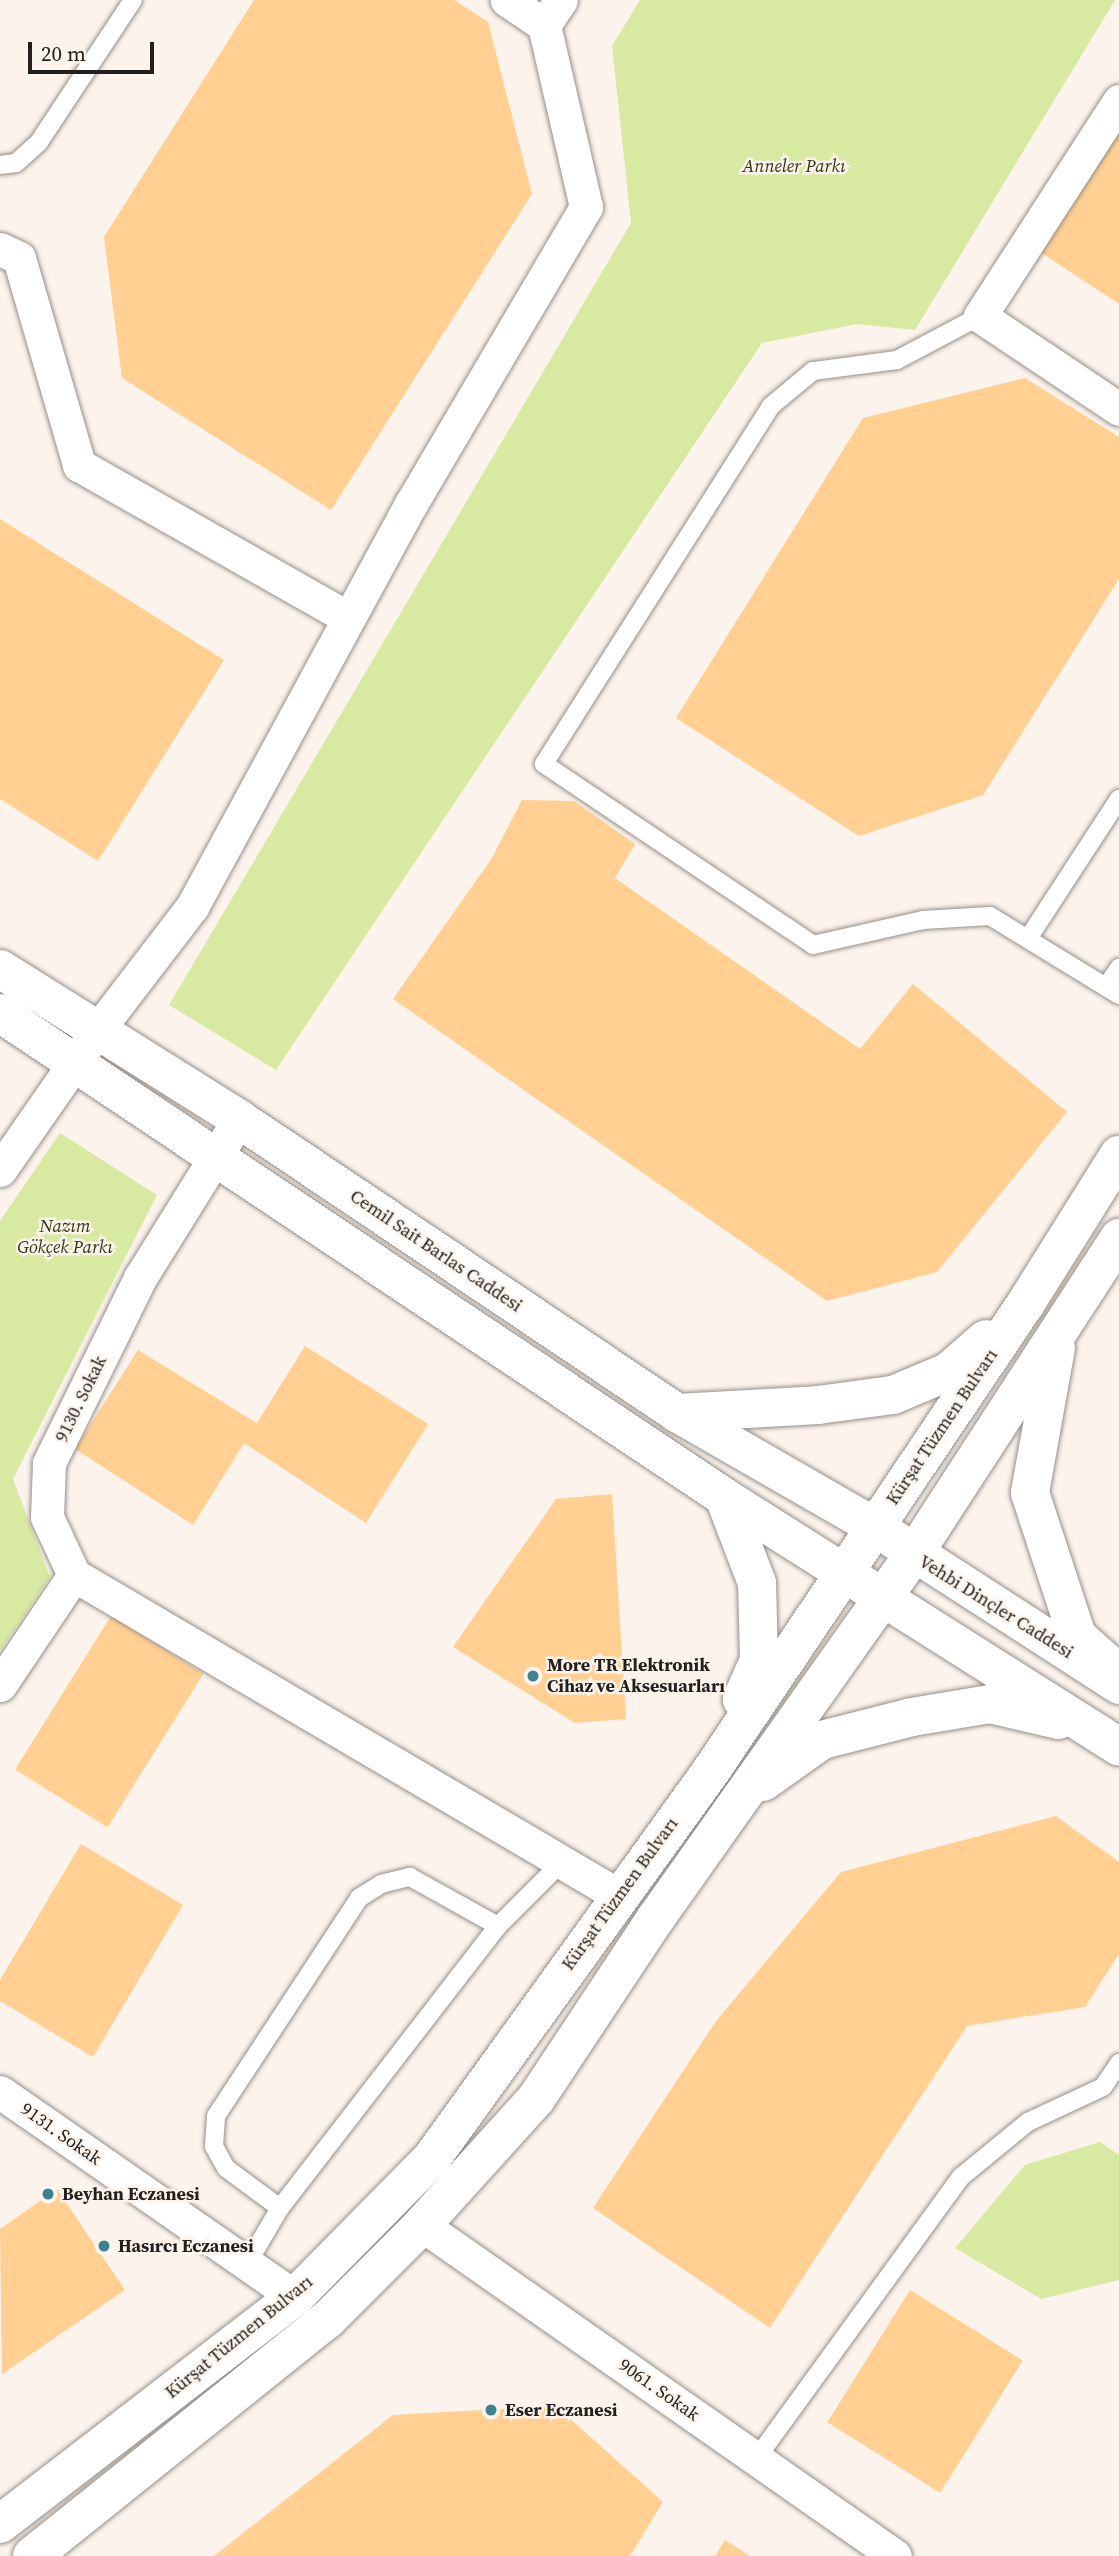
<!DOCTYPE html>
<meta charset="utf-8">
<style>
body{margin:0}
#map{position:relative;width:1119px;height:2556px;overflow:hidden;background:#fbf3ec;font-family:"Source Serif 4",serif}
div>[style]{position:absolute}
.green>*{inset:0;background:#d8eaa2}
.building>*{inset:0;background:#ffd092;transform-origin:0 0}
.roads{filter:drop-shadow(0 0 2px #968f89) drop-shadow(0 0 2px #968f89)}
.service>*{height:18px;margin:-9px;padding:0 9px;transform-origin:9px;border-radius:9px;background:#fff}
.minor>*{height:33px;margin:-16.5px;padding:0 16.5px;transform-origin:16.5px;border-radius:16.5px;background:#fff}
.tertiary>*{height:38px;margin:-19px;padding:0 19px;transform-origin:19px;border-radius:19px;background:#fff}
.dots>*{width:19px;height:19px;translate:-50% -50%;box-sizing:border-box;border:4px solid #fbf3ec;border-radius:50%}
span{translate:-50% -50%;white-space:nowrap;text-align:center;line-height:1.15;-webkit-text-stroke:5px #fbf3ec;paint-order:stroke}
.park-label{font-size:18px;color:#313913;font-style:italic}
.street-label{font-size:18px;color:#221f1d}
.poi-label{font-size:18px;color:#221f1d;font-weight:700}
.left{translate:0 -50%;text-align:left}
.scale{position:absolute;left:28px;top:42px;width:126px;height:32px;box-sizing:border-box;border:4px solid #221f1d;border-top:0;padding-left:9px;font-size:21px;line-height:24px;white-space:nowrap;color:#221f1d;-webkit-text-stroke:5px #fbf3ec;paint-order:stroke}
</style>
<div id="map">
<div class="green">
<div style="clip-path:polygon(640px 0,1115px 0,915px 330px,857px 324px,762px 343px,276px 1070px,169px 1005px,631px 223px,612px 46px)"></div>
<div style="clip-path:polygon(60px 1133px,157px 1195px,13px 1479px,50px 1577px,0 1651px,0 1221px)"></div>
<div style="clip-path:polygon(1100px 2142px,1119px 2155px,1119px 2280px,1041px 2299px,955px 2248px,1025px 2165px)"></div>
</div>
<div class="building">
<div style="clip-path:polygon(254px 0,454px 0,488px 22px,532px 194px,331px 510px,122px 378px,104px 237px)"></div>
<div style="clip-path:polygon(1119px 131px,1119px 304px,1040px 252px)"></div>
<div style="clip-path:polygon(1025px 378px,1119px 437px,1119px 579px,983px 795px,859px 836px,676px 718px,863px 418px)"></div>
<div style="clip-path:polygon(0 519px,224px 660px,98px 861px,0 799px)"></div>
<div style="clip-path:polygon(522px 800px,574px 801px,635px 844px,615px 878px,860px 1049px,913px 984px,1067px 1112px,937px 1272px,827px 1301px,393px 999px,492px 858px)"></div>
<div style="clip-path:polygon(305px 1346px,428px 1424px,366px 1523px,244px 1443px,193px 1525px,75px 1449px,138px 1350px,257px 1423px)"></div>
<div style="clip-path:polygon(612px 1494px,626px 1719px,575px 1723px,453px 1647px,556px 1499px)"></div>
<div style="left:111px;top:1616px;width:109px;height:181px;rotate:32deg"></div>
<div style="clip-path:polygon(1056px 1816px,1119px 1862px,1119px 1954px,1085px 2007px,967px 2026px,770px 2328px,593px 2208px,716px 2021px,841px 1872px)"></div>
<div style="clip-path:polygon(81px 1844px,183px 1905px,93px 2057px,0 2001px,0 1980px)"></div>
<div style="clip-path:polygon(57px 2189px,125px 2290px,2px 2374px,0 2229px)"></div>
<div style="left:910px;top:2290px;width:133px;height:156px;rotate:32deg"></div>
<div style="clip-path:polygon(556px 2406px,663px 2502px,630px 2556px,214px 2556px,393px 2415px)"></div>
<div style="clip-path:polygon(725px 2540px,750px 2556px,715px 2556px)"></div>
</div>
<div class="roads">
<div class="service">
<div style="left:0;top:165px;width:16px;rotate:-7deg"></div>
<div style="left:16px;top:163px;width:31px;rotate:-42deg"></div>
<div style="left:39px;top:142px;width:170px;rotate:-56.5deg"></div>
<div style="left:980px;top:316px;width:94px;rotate:152.1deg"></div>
<div style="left:897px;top:360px;width:85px;rotate:172.5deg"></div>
<div style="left:813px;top:371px;width:55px;rotate:140.2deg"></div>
<div style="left:771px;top:406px;width:424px;rotate:122.4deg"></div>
<div style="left:544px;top:764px;width:324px;rotate:33.9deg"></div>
<div style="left:813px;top:945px;width:113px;rotate:-12.8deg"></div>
<div style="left:923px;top:920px;width:67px;rotate:-3.4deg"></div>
<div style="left:990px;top:916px;width:151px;rotate:31.5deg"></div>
<div style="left:1029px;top:937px;width:165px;rotate:-56.9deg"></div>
<div style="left:1106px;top:987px;width:23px;rotate:-56deg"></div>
<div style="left:280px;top:2208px;width:67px;rotate:-143.5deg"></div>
<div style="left:226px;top:2168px;width:25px;rotate:-119deg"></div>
<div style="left:214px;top:2146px;width:30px;rotate:-86deg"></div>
<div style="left:216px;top:2116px;width:261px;rotate:-56.7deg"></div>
<div style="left:359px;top:1898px;width:26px;rotate:-32deg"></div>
<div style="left:381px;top:1884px;width:30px;rotate:-14deg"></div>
<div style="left:410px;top:1877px;width:101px;rotate:29.1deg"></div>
<div style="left:247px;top:2264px;width:65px;rotate:-59.5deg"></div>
<div style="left:280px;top:2208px;width:356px;rotate:-52.3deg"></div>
<div style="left:498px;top:1926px;width:91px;rotate:-45deg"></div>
<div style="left:756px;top:2459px;width:349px;rotate:-54deg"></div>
<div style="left:961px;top:2177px;width:87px;rotate:-39.4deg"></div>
<div style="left:1028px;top:2122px;width:83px;rotate:-25deg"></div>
<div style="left:1103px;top:2087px;width:29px;rotate:-56deg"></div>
</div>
<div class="minor">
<div style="left:544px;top:25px;width:30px;rotate:-56deg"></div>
<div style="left:1119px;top:101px;width:256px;rotate:122.9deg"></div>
<div style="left:980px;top:316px;width:167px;rotate:33.8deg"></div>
<div style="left:0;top:249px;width:21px;rotate:25deg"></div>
<div style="left:19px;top:258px;width:216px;rotate:73.8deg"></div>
<div style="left:79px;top:465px;width:309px;rotate:29.6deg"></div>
<div style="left:0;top:1170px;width:168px;rotate:-55.2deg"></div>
<div style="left:96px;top:1032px;width:158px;rotate:-52.5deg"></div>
<div style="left:192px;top:907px;width:459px;rotate:-61.5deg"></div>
<div style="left:411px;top:504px;width:345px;rotate:-59.5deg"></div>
<div style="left:586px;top:207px;width:187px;rotate:-103deg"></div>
<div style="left:544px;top:25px;width:45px;rotate:-146deg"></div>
<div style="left:74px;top:1575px;width:631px;rotate:30.47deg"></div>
<div style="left:0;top:1685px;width:133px;rotate:-56.1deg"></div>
<div style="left:74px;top:1575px;width:64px;rotate:-115deg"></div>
<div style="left:47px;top:1517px;width:54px;rotate:-87.9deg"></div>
<div style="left:49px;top:1463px;width:206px;rotate:-63.8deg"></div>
<div style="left:140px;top:1278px;width:187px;rotate:-58.1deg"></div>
<div style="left:0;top:2092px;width:359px;rotate:34.8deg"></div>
<div style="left:422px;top:2225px;width:577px;rotate:34.98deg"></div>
</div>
<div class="tertiary">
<div style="left:0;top:969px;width:282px;rotate:32.1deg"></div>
<div style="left:239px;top:1119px;width:528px;rotate:33.87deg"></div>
<div style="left:677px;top:1413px;width:228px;rotate:29.9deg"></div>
<div style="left:875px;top:1527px;width:291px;rotate:32.9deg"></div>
<div style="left:0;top:1013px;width:871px;rotate:33.76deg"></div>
<div style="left:724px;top:1497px;width:467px;rotate:32.3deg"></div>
<div style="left:1056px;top:1348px;width:147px;rotate:100.2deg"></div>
<div style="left:1030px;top:1493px;width:151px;rotate:71.8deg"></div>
<div style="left:1077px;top:1636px;width:38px;rotate:42deg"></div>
<div style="left:677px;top:1413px;width:141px;rotate:-3.2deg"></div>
<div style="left:818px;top:1405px;width:76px;rotate:-7.6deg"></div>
<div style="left:893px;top:1395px;width:60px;rotate:-22.7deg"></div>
<div style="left:948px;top:1372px;width:50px;rotate:-41deg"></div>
<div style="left:724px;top:1497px;width:92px;rotate:69deg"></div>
<div style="left:757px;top:1583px;width:77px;rotate:88.5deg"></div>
<div style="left:759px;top:1660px;width:43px;rotate:113.6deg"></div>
<div style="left:763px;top:1782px;width:72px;rotate:-35.4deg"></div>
<div style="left:822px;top:1740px;width:93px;rotate:-14.3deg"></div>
<div style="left:912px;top:1717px;width:79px;rotate:-9.5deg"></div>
<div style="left:990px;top:1704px;width:70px;rotate:13.2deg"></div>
<div style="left:0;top:2524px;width:372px;rotate:-37.6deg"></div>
<div style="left:295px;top:2297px;width:195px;rotate:-45.4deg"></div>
<div style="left:432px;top:2158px;width:481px;rotate:-54.2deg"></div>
<div style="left:713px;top:1768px;width:561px;rotate:-56.05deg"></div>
<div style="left:1026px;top:1303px;width:175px;rotate:-57.9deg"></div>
<div style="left:32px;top:2556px;width:378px;rotate:-38.7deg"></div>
<div style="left:327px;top:2320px;width:134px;rotate:-45deg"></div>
<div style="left:422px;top:2225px;width:170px;rotate:-47.9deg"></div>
<div style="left:536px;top:2099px;width:217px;rotate:-56.5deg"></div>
<div style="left:656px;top:1918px;width:446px;rotate:-54.7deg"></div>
<div style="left:914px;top:1554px;width:377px;rotate:-57deg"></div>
</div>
</div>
<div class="dots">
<div style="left:533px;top:1676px;background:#3d828f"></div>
<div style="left:48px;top:2194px;background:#3d828f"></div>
<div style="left:104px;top:2246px;background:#3d828f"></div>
<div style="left:491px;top:2410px;background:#3d828f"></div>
</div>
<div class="park-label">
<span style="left:794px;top:166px">Anneler Parkı</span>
<span style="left:65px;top:1237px">Nazım<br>Gökçek Parkı</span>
</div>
<div class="street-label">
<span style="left:436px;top:1251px;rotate:34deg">Cemil Sait Barlas Caddesi</span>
<span style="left:81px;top:1399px;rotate:-64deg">9130. Sokak</span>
<span style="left:942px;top:1427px;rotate:-56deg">Kürşat Tüzmen Bulvarı</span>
<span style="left:996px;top:1607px;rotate:32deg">Vehbi Dinçler Caddesi</span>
<span style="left:620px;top:1894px;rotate:-54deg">Kürşat Tüzmen Bulvarı</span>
<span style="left:61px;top:2134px;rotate:35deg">9131. Sokak</span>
<span style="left:239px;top:2337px;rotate:-39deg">Kürşat Tüzmen Bulvarı</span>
<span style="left:659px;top:2390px;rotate:35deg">9061. Sokak</span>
</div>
<div class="poi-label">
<span class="left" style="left:547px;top:1676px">More TR Elektronik<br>Cihaz ve Aksesuarları</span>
<span class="left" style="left:62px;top:2194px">Beyhan Eczanesi</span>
<span class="left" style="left:118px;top:2246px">Hasırcı Eczanesi</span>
<span class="left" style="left:505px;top:2410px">Eser Eczanesi</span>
</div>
<div class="scale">20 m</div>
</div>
